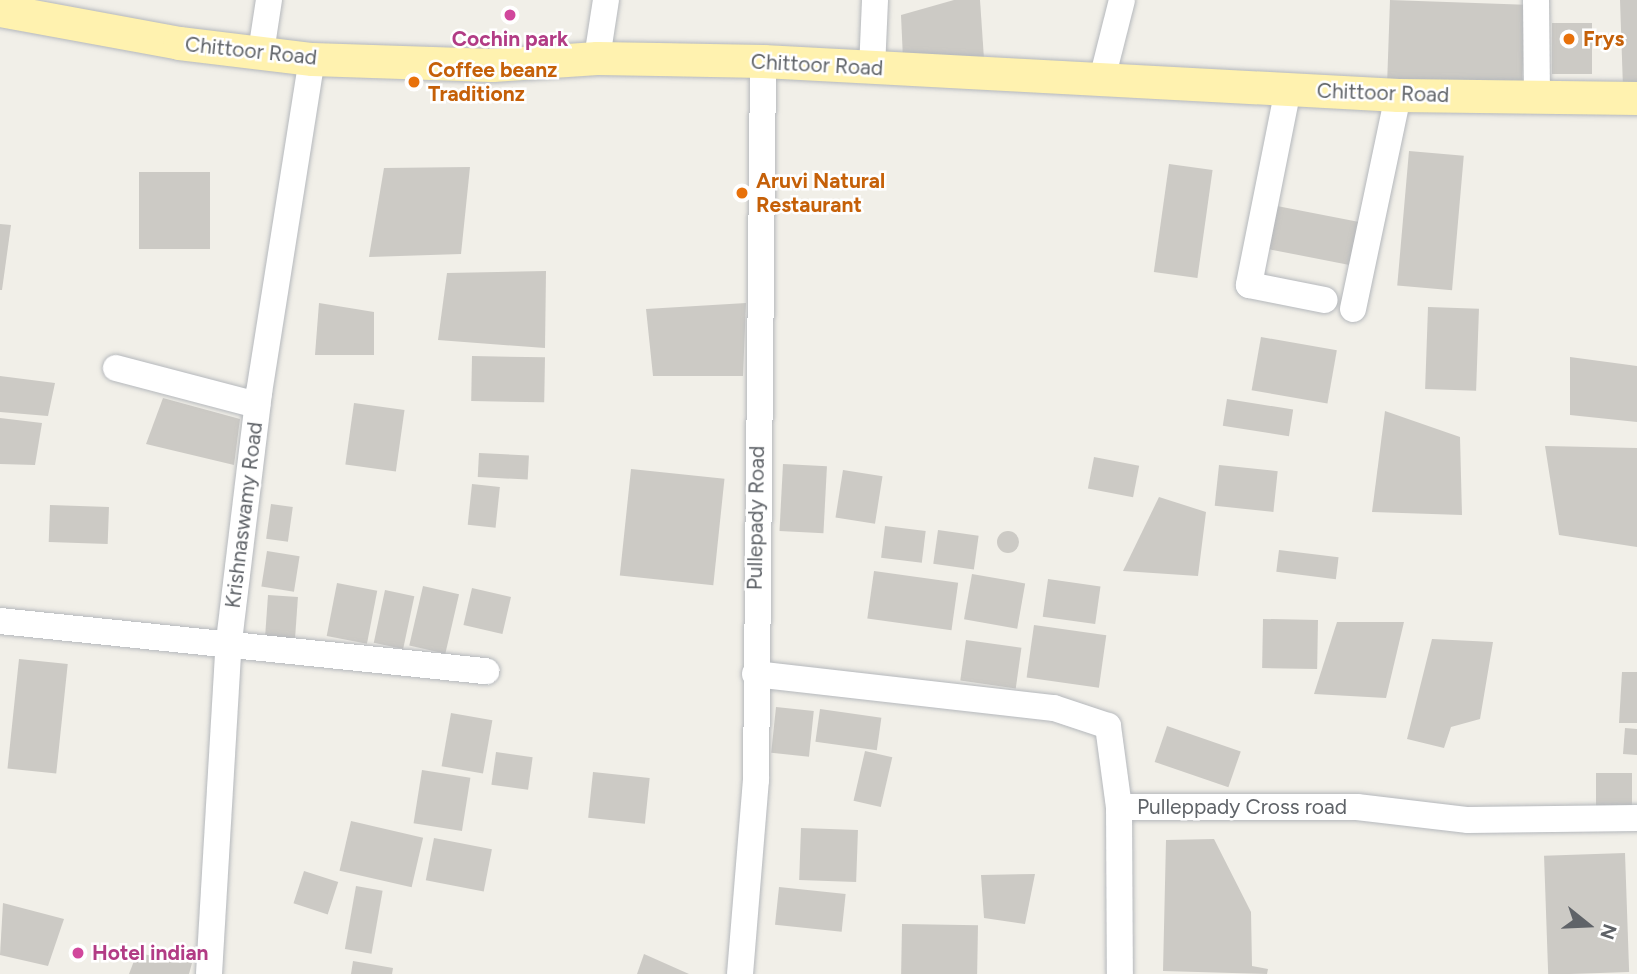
<!DOCTYPE html>
<style>
body{margin:0}
#map{position:relative;width:1637px;height:974px;overflow:hidden;background:#f1efe8;font-family:Figtree,sans-serif}
div>[style]{position:absolute}
.building>*{inset:0;background:#cccac5;transform-origin:0 0}
.round{border-radius:50%}
.roads{filter:drop-shadow(0 0 2px #b5b8bc) drop-shadow(0 0 2px #b5b8bc)}
.minor>*{height:26px;margin:-13px;padding:0 13px;transform-origin:13px;border-radius:13px;background:#fff}
.major>*{height:33px;margin:-16.5px;padding:0 16.5px;transform-origin:16.5px;border-radius:16.5px;background:#fff2af}
.dots>*{width:19px;height:19px;translate:-50% -50%;box-sizing:border-box;border:4px solid #fff;border-radius:50%}
span{translate:-50% -50%;white-space:nowrap;text-align:center;line-height:1.15;-webkit-text-stroke:5px #fff;paint-order:stroke}
.hotel-label{font-size:21px;color:#b23c85;font-weight:700}
.left{translate:0 -50%;text-align:left}
.food-label{font-size:21px;color:#c56008;font-weight:700}
.street-label{font-size:21px;color:#5f6368}
.north{position:absolute;left:1553px;top:890px;width:70px;height:70px;-webkit-text-stroke:5px #fff;paint-order:stroke;rotate:108deg;font-size:19px;font-weight:700;line-height:28px;text-align:center;color:#5f6368}
.north::after{content:'';display:block;margin:auto;width:24px;height:32px;background:#5f6368;clip-path:polygon(50% 0,100% 100%,50% 72%,0 100%)}
</style>
<div id="map">
<div class="building">
<div style="clip-path:polygon(954px 0,980px 0,984px 59px,903px 59px,901px 15px)"></div>
<div style="left:1390px;top:0;width:135px;height:85px;rotate:2deg"></div>
<div style="clip-path:polygon(1620px 0,1637px 0,1637px 88px,1623px 88px)"></div>
<div style="left:1592px;top:23px;width:51px;height:40px;rotate:90deg"></div>
<div style="left:1409px;top:151px;width:55px;height:135px;rotate:5deg"></div>
<div style="left:1169px;top:164px;width:44px;height:109px;rotate:8deg"></div>
<div style="clip-path:polygon(470px 167px,461px 254px,369px 257px,384px 168px)"></div>
<div style="left:139px;top:172px;width:71px;height:77px"></div>
<div style="left:1277px;top:206px;width:85px;height:44px;rotate:11deg"></div>
<div style="clip-path:polygon(0 224px,11px 225px,2px 290px,0 290px)"></div>
<div style="clip-path:polygon(546px 271px,545px 348px,438px 340px,447px 273px)"></div>
<div style="clip-path:polygon(319px 303px,374px 312px,374px 355px,315px 355px)"></div>
<div style="clip-path:polygon(746px 303px,743px 376px,653px 376px,646px 309px)"></div>
<div style="left:1428px;top:307px;width:51px;height:82px;rotate:2deg"></div>
<div style="left:1261px;top:337px;width:77px;height:54px;rotate:10deg"></div>
<div style="left:472px;top:356px;width:73px;height:45px;rotate:1deg"></div>
<div style="clip-path:polygon(1570px 357px,1637px 366px,1637px 422px,1570px 415px)"></div>
<div style="clip-path:polygon(0 376px,55px 383px,48px 416px,0 412px)"></div>
<div style="clip-path:polygon(163px 398px,240px 419px,234px 465px,146px 444px)"></div>
<div style="left:1227px;top:399px;width:67px;height:27px;rotate:9deg"></div>
<div style="left:354px;top:403px;width:51px;height:62px;rotate:8deg"></div>
<div style="clip-path:polygon(1385px 411px,1460px 437px,1462px 515px,1372px 512px)"></div>
<div style="clip-path:polygon(0 418px,42px 423px,35px 465px,0 464px)"></div>
<div style="clip-path:polygon(1545px 446px,1637px 448px,1637px 547px,1559px 535px)"></div>
<div style="left:479px;top:453px;width:50px;height:24px;rotate:3deg"></div>
<div style="left:1094px;top:457px;width:46px;height:32px;rotate:11deg"></div>
<div style="left:783px;top:464px;width:44px;height:67px;rotate:3deg"></div>
<div style="left:1219px;top:465px;width:59px;height:41px;rotate:6deg"></div>
<div style="left:631px;top:469px;width:94px;height:107px;rotate:6deg"></div>
<div style="left:843px;top:470px;width:40px;height:48px;rotate:9deg"></div>
<div style="left:472px;top:484px;width:28px;height:41px;rotate:6deg"></div>
<div style="clip-path:polygon(1159px 497px,1206px 512px,1198px 576px,1123px 571px)"></div>
<div style="left:271px;top:504px;width:22px;height:35px;rotate:8deg"></div>
<div style="left:50px;top:505px;width:59px;height:37px;rotate:2deg"></div>
<div style="left:885px;top:526px;width:41px;height:32px;rotate:7deg"></div>
<div style="left:938px;top:530px;width:41px;height:34px;rotate:8deg"></div>
<div class="round" style="left:997px;top:531px;width:22px;height:22px"></div>
<div style="left:1279px;top:550px;width:60px;height:22px;rotate:7deg"></div>
<div style="left:267px;top:551px;width:33px;height:36px;rotate:9deg"></div>
<div style="left:874px;top:571px;width:85px;height:48px;rotate:8deg"></div>
<div style="left:972px;top:574px;width:54px;height:46px;rotate:10deg"></div>
<div style="left:1048px;top:579px;width:53px;height:38px;rotate:8deg"></div>
<div style="left:337px;top:583px;width:41px;height:54px;rotate:11deg"></div>
<div style="left:423px;top:586px;width:37px;height:61px;rotate:13deg"></div>
<div style="left:472px;top:588px;width:40px;height:38px;rotate:13deg"></div>
<div style="left:385px;top:590px;width:30px;height:54px;rotate:12deg"></div>
<div style="left:268px;top:595px;width:30px;height:42px;rotate:4deg"></div>
<div style="left:1263px;top:619px;width:55px;height:49px;rotate:1deg"></div>
<div style="clip-path:polygon(1337px 622px,1404px 622px,1386px 698px,1314px 694px)"></div>
<div style="left:1034px;top:625px;width:73px;height:53px;rotate:8deg"></div>
<div style="clip-path:polygon(1432px 639px,1493px 642px,1480px 719px,1451px 727px,1444px 748px,1407px 739px)"></div>
<div style="left:966px;top:640px;width:56px;height:41px;rotate:8deg"></div>
<div style="left:19px;top:659px;width:49px;height:110px;rotate:6deg"></div>
<div style="clip-path:polygon(1622px 672px,1637px 672px,1637px 723px,1619px 723px)"></div>
<div style="left:776px;top:707px;width:38px;height:46px;rotate:6deg"></div>
<div style="left:820px;top:709px;width:62px;height:33px;rotate:8deg"></div>
<div style="left:451px;top:713px;width:42px;height:54px;rotate:10deg"></div>
<div style="left:1167px;top:726px;width:78px;height:38px;rotate:19deg"></div>
<div style="clip-path:polygon(1625px 728px,1637px 729px,1637px 755px,1623px 754px)"></div>
<div style="left:865px;top:751px;width:28px;height:51px;rotate:13deg"></div>
<div style="left:496px;top:752px;width:37px;height:33px;rotate:8deg"></div>
<div style="left:422px;top:770px;width:49px;height:54px;rotate:9deg"></div>
<div style="left:593px;top:772px;width:57px;height:46px;rotate:6deg"></div>
<div style="left:1596px;top:773px;width:36px;height:43px"></div>
<div style="left:351px;top:821px;width:74px;height:51px;rotate:13deg"></div>
<div style="left:801px;top:828px;width:57px;height:52px;rotate:2deg"></div>
<div style="left:434px;top:838px;width:59px;height:43px;rotate:11deg"></div>
<div style="clip-path:polygon(1214px 839px,1251px 912px,1252px 966px,1268px 969px,1267px 974px,1163px 971px,1166px 840px)"></div>
<div style="left:1625px;top:853px;width:119px;height:81px;rotate:88deg"></div>
<div style="left:304px;top:871px;width:36px;height:34px;rotate:18deg"></div>
<div style="clip-path:polygon(1035px 874px,1025px 924px,984px 918px,981px 875px)"></div>
<div style="left:356px;top:886px;width:27px;height:64px;rotate:10deg"></div>
<div style="left:779px;top:887px;width:67px;height:38px;rotate:6deg"></div>
<div style="clip-path:polygon(3px 903px,64px 919px,48px 966px,0 955px)"></div>
<div style="left:902px;top:924px;width:76px;height:50px;rotate:1deg"></div>
<div style="clip-path:polygon(137px 953px,192px 963px,189px 974px,129px 974px)"></div>
<div style="clip-path:polygon(644px 954px,689px 974px,637px 974px)"></div>
<div style="clip-path:polygon(353px 961px,393px 968px,392px 974px,351px 974px)"></div>
</div>
<div class="roads">
<div class="minor">
<div style="left:1536px;top:0;width:96px;rotate:89.4deg"></div>
<div style="left:261px;top:52px;width:53px;rotate:-81.3deg"></div>
<div style="left:597px;top:58px;width:59px;rotate:-81.2deg"></div>
<div style="left:872px;top:69px;width:69px;rotate:-87.5deg"></div>
<div style="left:1102px;top:79px;width:81px;rotate:-75.8deg"></div>
<div style="left:1288px;top:89px;width:200px;rotate:101.3deg"></div>
<div style="left:1249px;top:285px;width:77px;rotate:11.2deg"></div>
<div style="left:1353px;top:309px;width:219px;rotate:-78.1deg"></div>
<div style="left:116px;top:368px;width:146px;rotate:14.7deg"></div>
<div style="left:0;top:621px;width:489px;rotate:5.9deg"></div>
<div style="left:755px;top:674px;width:301px;rotate:6.5deg"></div>
<div style="left:1054px;top:708px;width:57px;rotate:18.4deg"></div>
<div style="left:1108px;top:726px;width:82px;rotate:82.3deg"></div>
<div style="left:1119px;top:807px;width:238px"></div>
<div style="left:1357px;top:807px;width:112px;rotate:6.7deg"></div>
<div style="left:1468px;top:820px;width:169px;rotate:-0.7deg"></div>
<div style="left:1119px;top:807px;width:167px;rotate:89.7deg"></div>
<div style="left:209px;top:974px;width:334px;rotate:-86.6deg"></div>
<div style="left:229px;top:641px;width:250px;rotate:-83.1deg"></div>
<div style="left:259px;top:393px;width:338px;rotate:-81deg"></div>
<div style="left:740px;top:974px;width:195px;rotate:-85.3deg"></div>
<div style="left:756px;top:780px;width:719px;rotate:-89.44deg"></div>
</div>
<div class="major">
<div style="left:0;top:10px;width:182px;rotate:10.4deg"></div>
<div style="left:179px;top:43px;width:134px;rotate:6.9deg"></div>
<div style="left:312px;top:59px;width:180px;rotate:1.9deg"></div>
<div style="left:492px;top:65px;width:105px;rotate:-3.8deg"></div>
<div style="left:597px;top:58px;width:166px;rotate:1deg"></div>
<div style="left:763px;top:61px;width:636px;rotate:3.06deg"></div>
<div style="left:1398px;top:95px;width:239px;rotate:0.7deg"></div>
</div>
</div>
<div class="dots">
<div style="left:510px;top:15px;background:#d1479c"></div>
<div style="left:1569px;top:39px;background:#e8710a"></div>
<div style="left:414px;top:82px;background:#e8710a"></div>
<div style="left:742px;top:193px;background:#e8710a"></div>
<div style="left:78px;top:953px;background:#d1479c"></div>
</div>
<div class="hotel-label">
<span style="left:510px;top:39px">Cochin park</span>
<span class="left" style="left:92px;top:953px">Hotel indian</span>
</div>
<div class="food-label">
<span class="left" style="left:1583px;top:39px">Frys</span>
<span class="left" style="left:428px;top:82px">Coffee beanz<br>Traditionz</span>
<span class="left" style="left:756px;top:193px">Aruvi Natural<br>Restaurant</span>
</div>
<div class="street-label">
<span style="left:251px;top:51px;rotate:6deg">Chittoor Road</span>
<span style="left:817px;top:65px;rotate:3deg">Chittoor Road</span>
<span style="left:1383px;top:93px;rotate:2deg">Chittoor Road</span>
<span style="left:244px;top:515px;rotate:-83deg">Krishnaswamy Road</span>
<span style="left:756px;top:518px;rotate:-89deg">Pullepady Road</span>
<span style="left:1242px;top:807px">Pulleppady Cross road</span>
</div>
<div class="north">N</div>
</div>
